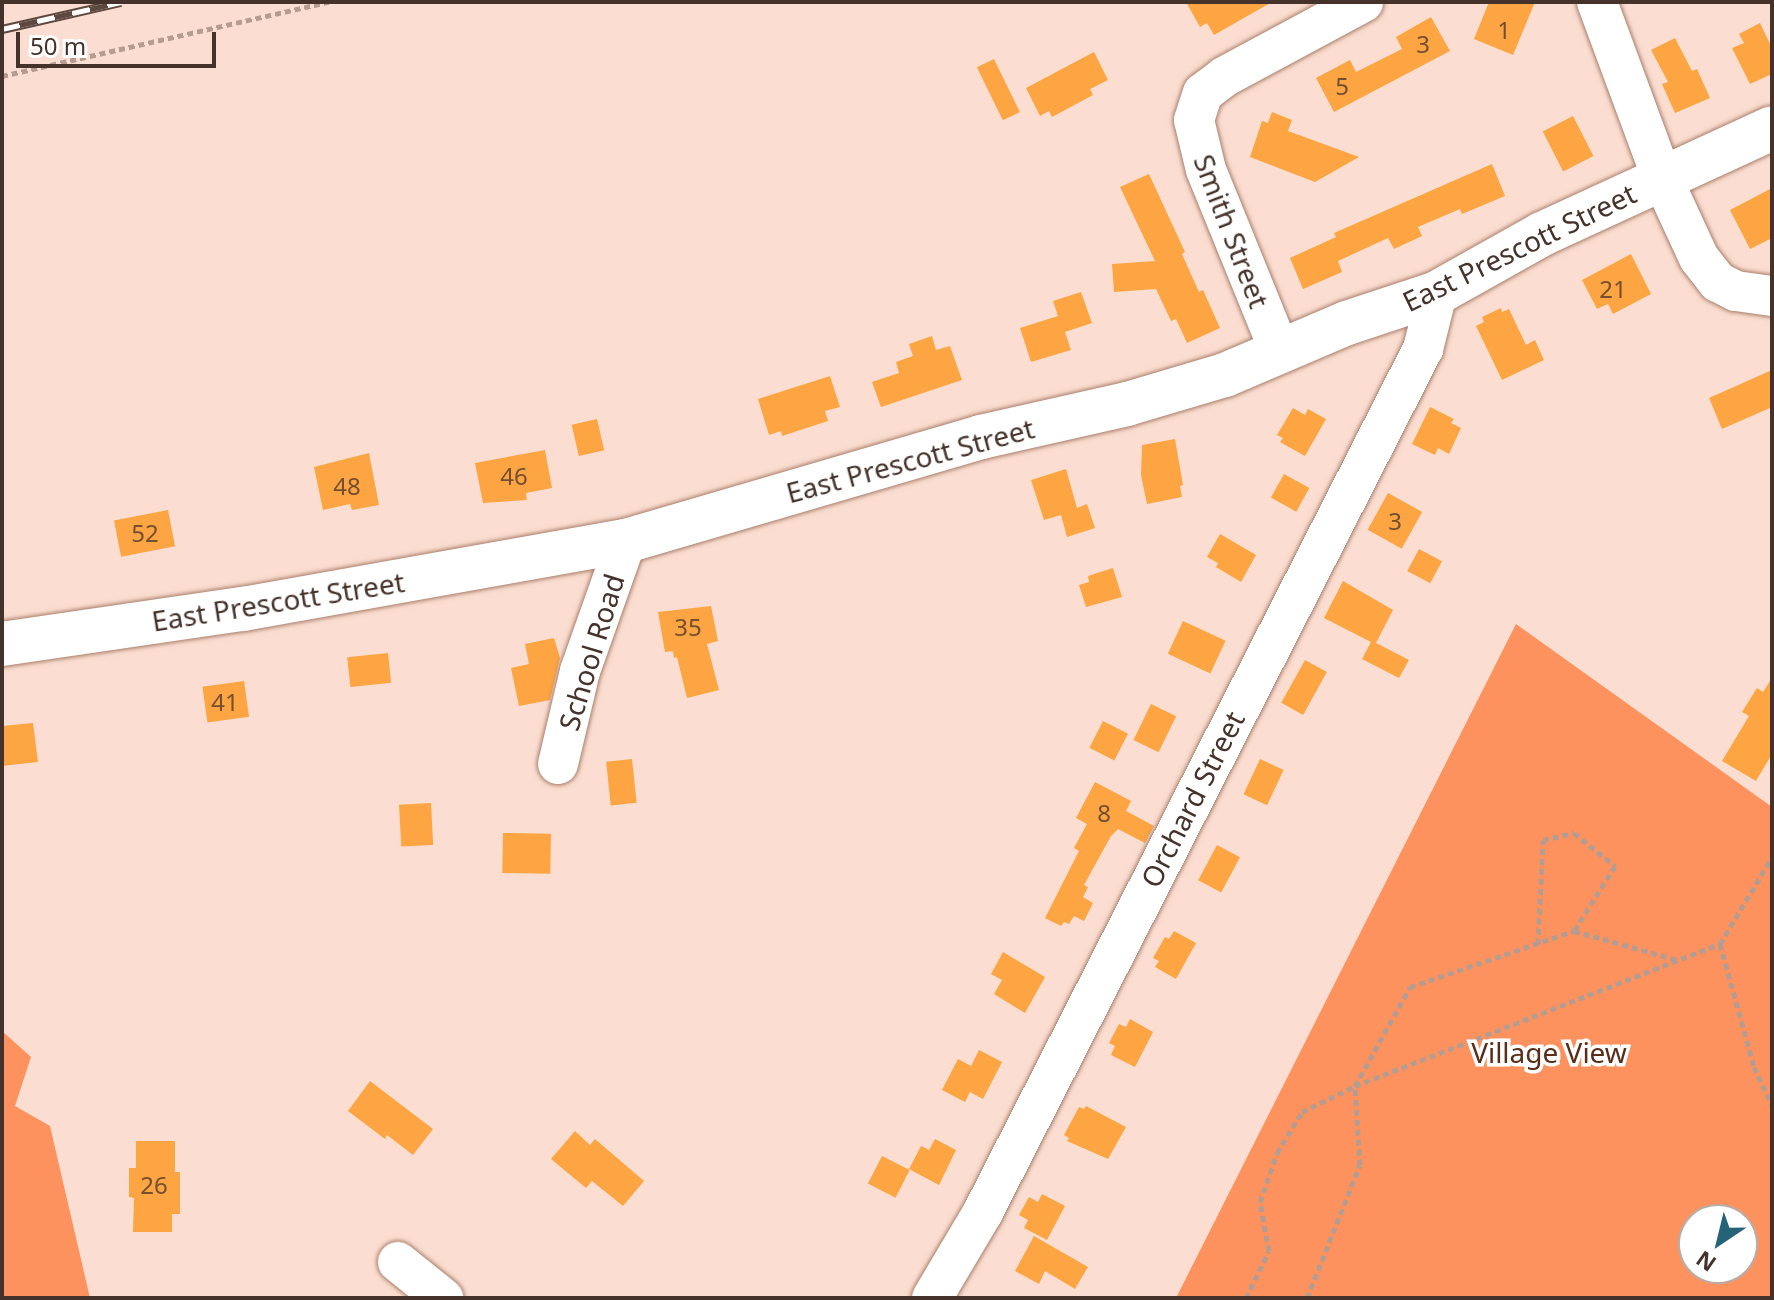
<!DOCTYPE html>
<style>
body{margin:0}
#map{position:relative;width:1774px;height:1300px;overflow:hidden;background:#fbded1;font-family:"Noto Sans",sans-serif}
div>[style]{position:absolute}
.green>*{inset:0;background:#fe925e}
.building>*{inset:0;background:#fda542;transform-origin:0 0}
.path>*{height:5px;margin-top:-2.5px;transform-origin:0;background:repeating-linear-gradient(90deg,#b59c91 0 6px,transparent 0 10px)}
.roads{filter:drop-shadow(0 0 2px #aa7e6b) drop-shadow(0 0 2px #aa7e6b)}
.minor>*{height:40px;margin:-20px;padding:0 20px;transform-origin:20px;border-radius:20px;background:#fff}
.major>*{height:44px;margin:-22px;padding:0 22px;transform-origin:22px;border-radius:22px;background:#fff}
.rail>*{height:9px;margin-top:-4.5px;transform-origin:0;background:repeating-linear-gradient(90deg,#fff 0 18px,#5d4840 0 36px);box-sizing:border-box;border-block:2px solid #5d4840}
span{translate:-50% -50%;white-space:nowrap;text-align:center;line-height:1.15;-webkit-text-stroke:7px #fff;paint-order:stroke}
.number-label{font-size:24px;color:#734f30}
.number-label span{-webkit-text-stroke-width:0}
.street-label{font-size:28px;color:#45322a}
.park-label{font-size:28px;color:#592d18}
.frame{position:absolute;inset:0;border:4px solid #45322a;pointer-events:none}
.north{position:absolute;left:1678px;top:1204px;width:80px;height:80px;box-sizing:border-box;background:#fff;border:2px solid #b5adaa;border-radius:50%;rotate:215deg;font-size:22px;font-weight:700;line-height:32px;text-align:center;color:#45322a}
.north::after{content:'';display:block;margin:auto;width:28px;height:36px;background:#256379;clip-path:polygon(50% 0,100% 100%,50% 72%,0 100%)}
.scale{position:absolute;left:16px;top:32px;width:200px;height:36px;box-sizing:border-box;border:4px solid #45322a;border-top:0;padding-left:10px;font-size:24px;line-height:28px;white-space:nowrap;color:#45322a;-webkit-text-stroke:6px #fff;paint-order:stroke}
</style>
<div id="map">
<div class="green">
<div style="clip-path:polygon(evenodd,1516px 624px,1772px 807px,1772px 1298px,1176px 1298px,1516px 624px,1694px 1220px,1742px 1220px,1742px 1268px,1694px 1268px,1694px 1220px)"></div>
<div style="clip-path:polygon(2px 1031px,31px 1057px,15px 1106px,50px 1126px,90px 1298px,2px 1298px)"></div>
</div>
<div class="building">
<div style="clip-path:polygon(1186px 2px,1272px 2px,1214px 35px,1207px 23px,1200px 27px)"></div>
<div style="clip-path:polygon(1489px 2px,1535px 2px,1513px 55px,1474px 39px)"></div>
<div style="clip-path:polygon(1431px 17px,1450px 51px,1334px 112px,1316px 78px,1350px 60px,1356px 72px,1402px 49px,1396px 37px)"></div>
<div style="clip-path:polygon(1760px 23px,1772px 48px,1772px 74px,1750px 84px,1732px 48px,1744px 43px,1739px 34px)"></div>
<div style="clip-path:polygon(1675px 38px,1692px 71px,1697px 69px,1710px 98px,1675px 113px,1662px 84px,1668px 82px,1651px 50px)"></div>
<div style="clip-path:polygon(1094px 52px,1108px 80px,1090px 89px,1093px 95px,1065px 110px,1052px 117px,1049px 111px,1040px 116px,1026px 88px)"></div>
<div style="left:994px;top:59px;width:59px;height:19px;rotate:64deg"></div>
<div style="clip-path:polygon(1272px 112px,1292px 120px,1288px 131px,1359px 157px,1315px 182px,1250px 157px,1262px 121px,1268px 123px)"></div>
<div style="left:1573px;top:116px;width:45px;height:34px;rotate:63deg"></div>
<div style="clip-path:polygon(1492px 164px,1505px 196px,1462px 214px,1460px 209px,1418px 227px,1422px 236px,1394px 249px,1388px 238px,1338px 261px,1342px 272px,1303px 289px,1290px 258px,1336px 237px,1334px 233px)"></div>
<div style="clip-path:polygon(1149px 174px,1185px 252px,1182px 254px,1199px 292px,1203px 290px,1220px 328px,1187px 343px,1176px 319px,1171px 321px,1156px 289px,1114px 292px,1112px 264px,1155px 261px,1120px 187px)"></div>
<div style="clip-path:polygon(1772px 188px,1772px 238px,1750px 249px,1730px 210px)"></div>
<div style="clip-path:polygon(1631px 254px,1651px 294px,1613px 314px,1608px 304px,1597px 309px,1582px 280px)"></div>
<div style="clip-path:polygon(1081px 292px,1092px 323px,1065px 332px,1071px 350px,1031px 362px,1020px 328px,1058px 316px,1053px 301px)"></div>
<div style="clip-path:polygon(1501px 308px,1502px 312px,1509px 309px,1526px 345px,1535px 340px,1544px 360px,1502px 380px,1476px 326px,1484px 322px,1482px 317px)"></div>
<div style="clip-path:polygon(932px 336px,936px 350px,950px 346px,962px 380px,881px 407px,872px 382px,899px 373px,896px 362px,913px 356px,909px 344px)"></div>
<div style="clip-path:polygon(1772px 370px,1772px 407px,1722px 429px,1709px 398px)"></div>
<div style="clip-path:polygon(830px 376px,840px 407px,825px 411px,828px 421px,782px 436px,781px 431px,769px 435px,758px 399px)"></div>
<div style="clip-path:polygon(1430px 407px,1454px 419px,1451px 423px,1461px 428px,1449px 454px,1438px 448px,1435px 455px,1412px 444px)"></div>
<div style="clip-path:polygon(1293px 408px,1305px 415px,1308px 409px,1326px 419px,1305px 456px,1280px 442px,1283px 438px,1277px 435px)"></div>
<div style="left:597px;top:419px;width:32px;height:26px;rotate:77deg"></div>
<div style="clip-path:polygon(1175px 439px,1183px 485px,1180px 486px,1182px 497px,1147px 504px,1141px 475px,1142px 445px)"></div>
<div style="clip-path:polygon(545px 450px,552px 488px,526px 493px,527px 500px,483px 503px,475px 463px)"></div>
<div style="clip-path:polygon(369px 453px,379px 505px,352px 510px,350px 504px,323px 510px,314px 467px)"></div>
<div style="clip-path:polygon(1066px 469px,1077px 508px,1087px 504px,1095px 528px,1067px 537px,1061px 515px,1044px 520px,1031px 480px)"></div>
<div style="left:1284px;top:474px;width:29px;height:27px;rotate:29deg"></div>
<div style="left:1388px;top:493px;width:39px;height:42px;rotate:29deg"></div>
<div style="left:168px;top:510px;width:37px;height:55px;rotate:79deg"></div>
<div style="clip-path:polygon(1220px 534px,1256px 555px,1241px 582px,1216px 567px,1218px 563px,1207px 557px)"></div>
<div style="left:1419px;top:549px;width:26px;height:25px;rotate:28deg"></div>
<div style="clip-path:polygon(1113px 568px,1122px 597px,1086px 607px,1079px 585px,1089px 582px,1088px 576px)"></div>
<div style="clip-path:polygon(1343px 581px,1393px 610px,1376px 643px,1409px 660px,1399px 678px,1362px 659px,1371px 642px,1324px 618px)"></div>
<div style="clip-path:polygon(711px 606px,718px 641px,707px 644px,719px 690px,687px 698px,677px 657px,674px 658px,673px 651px,665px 652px,658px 612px)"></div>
<div style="left:1183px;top:621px;width:47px;height:36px;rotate:25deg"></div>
<div style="clip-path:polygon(554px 638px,560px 658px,550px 700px,519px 706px,511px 668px,529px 664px,525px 644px)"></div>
<div style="left:388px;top:653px;width:30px;height:41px;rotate:84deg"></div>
<div style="left:1305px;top:660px;width:25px;height:49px;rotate:29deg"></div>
<div style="clip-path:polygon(1772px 678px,1772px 754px,1756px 781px,1722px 761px,1749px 716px,1742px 712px,1757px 688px,1763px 692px)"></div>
<div style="left:244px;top:681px;width:36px;height:42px;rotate:82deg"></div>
<div style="left:1151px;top:704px;width:28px;height:40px;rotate:26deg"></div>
<div style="left:1103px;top:721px;width:28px;height:30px;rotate:27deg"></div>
<div style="clip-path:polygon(33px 723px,38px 762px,2px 766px,2px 726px)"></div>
<div style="left:632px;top:759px;width:44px;height:26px;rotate:84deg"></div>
<div style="left:1260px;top:759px;width:26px;height:39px;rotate:25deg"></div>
<div style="clip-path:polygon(1095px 782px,1131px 801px,1126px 811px,1154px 826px,1145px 843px,1118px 829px,1111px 836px,1084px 885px,1088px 887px,1083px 897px,1093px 903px,1084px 921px,1074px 916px,1069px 924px,1064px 922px,1061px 926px,1045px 918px,1079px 851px,1074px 848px,1087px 824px,1076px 818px)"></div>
<div style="left:431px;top:803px;width:42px;height:32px;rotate:87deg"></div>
<div style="left:503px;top:833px;width:48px;height:40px;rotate:1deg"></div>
<div style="left:1217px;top:845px;width:26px;height:40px;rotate:28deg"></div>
<div style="clip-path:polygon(1174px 931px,1196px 943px,1176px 979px,1155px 967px,1159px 961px,1153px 958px,1165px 937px,1169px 939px)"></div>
<div style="clip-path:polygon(1003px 952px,1045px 977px,1025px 1013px,994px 994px,1002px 980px,991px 974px)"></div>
<div style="clip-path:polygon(1130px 1019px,1153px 1032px,1135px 1067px,1111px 1055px,1115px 1046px,1109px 1043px,1119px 1024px,1126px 1027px)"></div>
<div style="clip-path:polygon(979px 1050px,1002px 1062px,983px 1099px,970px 1092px,965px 1102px,942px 1090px,958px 1059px,971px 1066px)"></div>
<div style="clip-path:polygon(370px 1081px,433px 1129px,413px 1155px,387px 1135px,385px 1139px,348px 1111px)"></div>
<div style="clip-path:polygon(1086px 1106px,1126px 1127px,1108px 1159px,1067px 1141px,1069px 1138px,1064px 1135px,1079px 1107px,1084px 1109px)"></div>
<div style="clip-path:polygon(575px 1131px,590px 1145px,595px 1139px,644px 1181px,623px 1206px,592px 1181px,586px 1188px,551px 1159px)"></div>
<div style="clip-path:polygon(935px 1139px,956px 1150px,939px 1185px,909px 1169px,921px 1146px,929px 1150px)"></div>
<div style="clip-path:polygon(136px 1141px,175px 1141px,175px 1172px,180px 1172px,180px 1214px,172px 1214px,172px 1232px,133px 1232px,134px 1198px,129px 1197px,129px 1168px,136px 1168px)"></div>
<div style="left:882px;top:1156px;width:31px;height:31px;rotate:27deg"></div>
<div style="clip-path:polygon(1042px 1194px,1065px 1206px,1047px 1240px,1024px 1228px,1028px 1220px,1019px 1215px,1029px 1197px,1038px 1202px)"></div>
<div style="clip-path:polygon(1034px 1236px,1088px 1267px,1075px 1289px,1045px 1271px,1039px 1284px,1015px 1271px)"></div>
</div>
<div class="path">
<div style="left:2px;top:76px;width:335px;rotate:-12.8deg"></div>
<div style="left:1538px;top:944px;width:104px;rotate:-87.2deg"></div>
<div style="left:1543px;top:840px;width:32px;rotate:-13deg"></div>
<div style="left:1574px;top:833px;width:53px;rotate:38.8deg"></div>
<div style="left:1615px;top:866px;width:77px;rotate:122.2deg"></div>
<div style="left:1720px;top:944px;width:101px;rotate:-59.1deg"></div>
<div style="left:1246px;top:1298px;width:52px;rotate:-63.9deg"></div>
<div style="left:1269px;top:1251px;width:50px;rotate:-100.4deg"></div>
<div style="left:1260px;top:1202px;width:52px;rotate:-70.9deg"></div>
<div style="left:1277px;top:1153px;width:48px;rotate:-58.6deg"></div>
<div style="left:1302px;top:1112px;width:59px;rotate:-26.1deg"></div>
<div style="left:1355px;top:1086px;width:113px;rotate:-60.9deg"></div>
<div style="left:1410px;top:987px;width:173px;rotate:-18.9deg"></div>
<div style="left:1574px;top:931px;width:108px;rotate:15.6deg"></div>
<div style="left:1307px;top:1298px;width:143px;rotate:-68.3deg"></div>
<div style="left:1360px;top:1165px;width:79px;rotate:-93.6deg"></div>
<div style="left:1355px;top:1086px;width:392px;rotate:-21.3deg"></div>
<div style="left:1720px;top:944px;width:128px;rotate:74.5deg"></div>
<div style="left:1754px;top:1067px;width:42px;rotate:64.7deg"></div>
</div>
<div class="roads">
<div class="minor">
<div style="left:1597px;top:2px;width:188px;rotate:69.7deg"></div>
<div style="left:1662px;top:178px;width:88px;rotate:65.2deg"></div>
<div style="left:1699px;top:258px;width:31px;rotate:52deg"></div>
<div style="left:1718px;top:282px;width:20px;rotate:27deg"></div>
<div style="left:1736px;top:291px;width:36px;rotate:8deg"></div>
<div style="left:1280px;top:352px;width:196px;rotate:-112.1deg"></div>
<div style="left:1206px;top:170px;width:51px;rotate:-103.5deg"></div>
<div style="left:1194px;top:120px;width:28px;rotate:-72deg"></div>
<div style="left:1203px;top:93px;width:26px;rotate:-37deg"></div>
<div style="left:1224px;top:77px;width:158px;rotate:-28.3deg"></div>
<div style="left:558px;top:764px;width:96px;rotate:-76.7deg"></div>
<div style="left:580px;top:671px;width:138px;rotate:-70.5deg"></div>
<div style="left:398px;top:1262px;width:58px;rotate:38.7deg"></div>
<div style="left:932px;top:1298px;width:100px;rotate:-59.3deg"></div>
<div style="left:983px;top:1212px;width:969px;rotate:-62.99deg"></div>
<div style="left:1423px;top:349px;width:58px;rotate:-76deg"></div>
</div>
<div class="major">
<div style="left:2px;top:644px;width:244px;rotate:-8.3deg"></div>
<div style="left:243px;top:609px;width:389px;rotate:-10.1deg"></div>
<div style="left:626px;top:541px;width:370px;rotate:-16.3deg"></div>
<div style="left:981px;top:437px;width:150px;rotate:-12.7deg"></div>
<div style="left:1127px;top:404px;width:102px;rotate:-16.5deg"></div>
<div style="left:1225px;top:375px;width:133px;rotate:-23.1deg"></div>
<div style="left:1347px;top:323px;width:95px;rotate:-18.4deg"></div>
<div style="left:1437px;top:293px;width:120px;rotate:-29.3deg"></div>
<div style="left:1542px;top:234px;width:253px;rotate:-24.7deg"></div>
</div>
</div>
<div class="rail">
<div style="left:2px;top:29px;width:122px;rotate:-12.8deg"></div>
</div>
<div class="number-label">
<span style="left:1504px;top:30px">1</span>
<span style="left:1423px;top:44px">3</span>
<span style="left:1342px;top:86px">5</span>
<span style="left:1613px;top:289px">21</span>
<span style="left:514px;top:476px">46</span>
<span style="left:347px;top:486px">48</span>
<span style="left:1395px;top:521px">3</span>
<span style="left:145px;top:533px">52</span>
<span style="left:688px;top:627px">35</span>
<span style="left:225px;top:702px">41</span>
<span style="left:1104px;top:813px">8</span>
<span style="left:154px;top:1185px">26</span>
</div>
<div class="street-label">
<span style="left:1232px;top:231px;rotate:69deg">Smith Street</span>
<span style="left:1519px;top:247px;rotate:-26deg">East Prescott Street</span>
<span style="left:910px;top:460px;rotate:-15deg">East Prescott Street</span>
<span style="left:278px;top:601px;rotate:-9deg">East Prescott Street</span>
<span style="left:591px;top:652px;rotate:-73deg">School Road</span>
<span style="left:1192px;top:799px;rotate:-63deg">Orchard Street</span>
</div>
<div class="park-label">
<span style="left:1549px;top:1052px">Village View</span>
</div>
<div class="frame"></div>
<div class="north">N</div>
<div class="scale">50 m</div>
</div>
